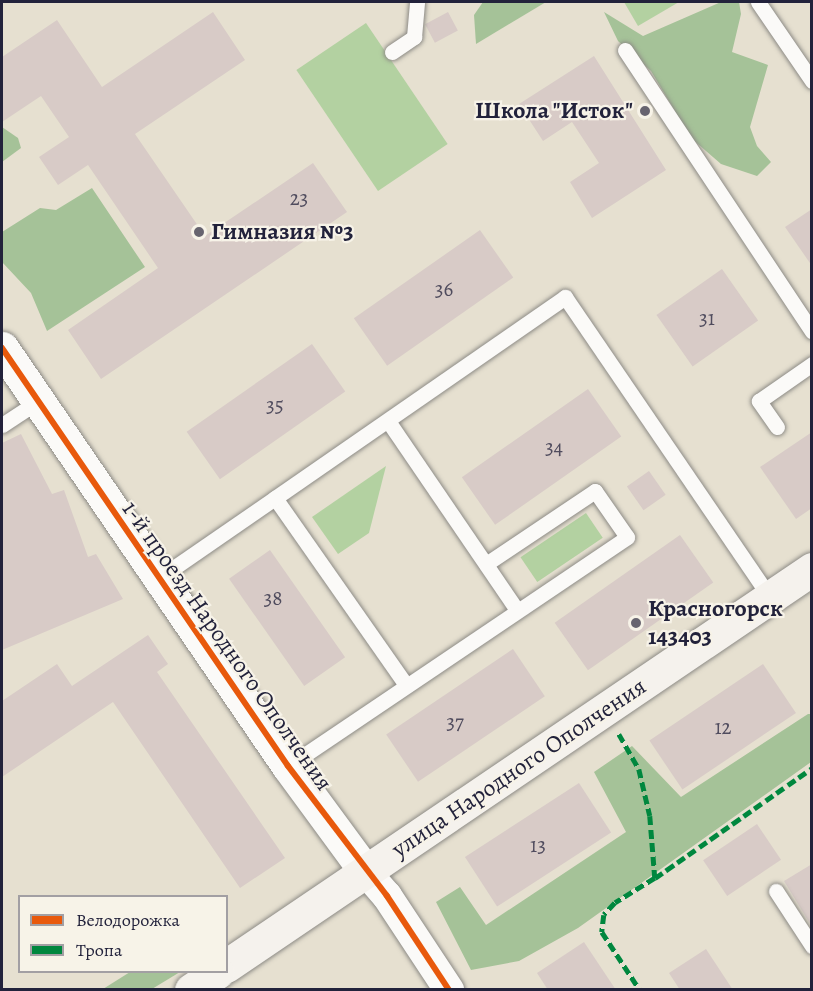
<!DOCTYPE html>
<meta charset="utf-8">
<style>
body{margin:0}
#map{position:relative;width:813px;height:991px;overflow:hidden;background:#e6e0d0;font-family:Alegreya,serif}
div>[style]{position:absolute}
.green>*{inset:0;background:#b3d1a1;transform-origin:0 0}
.forest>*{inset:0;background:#a5c298}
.building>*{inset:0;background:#d8cbc7;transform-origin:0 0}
.roads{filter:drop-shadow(0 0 2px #8d8b86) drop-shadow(0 0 2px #8d8b86)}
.service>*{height:15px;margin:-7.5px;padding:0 7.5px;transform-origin:7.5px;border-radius:7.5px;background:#fbfaf8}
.minor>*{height:30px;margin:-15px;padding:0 15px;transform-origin:15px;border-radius:15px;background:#fbfaf8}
.tertiary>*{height:33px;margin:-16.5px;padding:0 16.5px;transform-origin:16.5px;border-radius:16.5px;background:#fbfaf8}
.secondary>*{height:33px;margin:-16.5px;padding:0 16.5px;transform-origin:16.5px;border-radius:16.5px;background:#f5f2ed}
.quiet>*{height:4.5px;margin-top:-2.25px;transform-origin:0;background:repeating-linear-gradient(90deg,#00873e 0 9px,transparent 0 13.5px)}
.cycleway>*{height:6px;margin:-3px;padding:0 3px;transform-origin:3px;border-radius:3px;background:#e8590c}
.dots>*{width:16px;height:16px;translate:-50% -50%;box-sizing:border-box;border:3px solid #f7f3e8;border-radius:50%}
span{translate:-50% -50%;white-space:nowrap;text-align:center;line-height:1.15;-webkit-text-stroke:4.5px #f7f3e8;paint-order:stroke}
.number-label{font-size:21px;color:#504c5e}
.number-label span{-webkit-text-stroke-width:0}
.poi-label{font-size:24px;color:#22223b;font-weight:700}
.right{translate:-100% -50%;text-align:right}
.left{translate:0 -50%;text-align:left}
.street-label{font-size:24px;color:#22223b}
.frame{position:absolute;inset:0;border:3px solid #22223b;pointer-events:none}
.legend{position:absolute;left:18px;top:895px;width:210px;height:78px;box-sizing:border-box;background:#f7f3e8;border:2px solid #a29fa3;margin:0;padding:8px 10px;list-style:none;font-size:18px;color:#22223b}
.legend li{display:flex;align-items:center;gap:12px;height:30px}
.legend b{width:30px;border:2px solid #a29fa3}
</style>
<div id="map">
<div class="green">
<div style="clip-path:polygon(624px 2px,679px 2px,638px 26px)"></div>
<div style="left:366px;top:23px;width:146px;height:84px;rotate:56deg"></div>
<div style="clip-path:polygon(386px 466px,369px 533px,338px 554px,312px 517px)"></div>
<div style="left:586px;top:513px;width:30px;height:79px;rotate:56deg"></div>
</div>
<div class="forest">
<div style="clip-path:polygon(483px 2px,546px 2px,476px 44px,474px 15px)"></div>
<div style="clip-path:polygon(721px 2px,739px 2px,741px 14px,732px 52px,768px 65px,750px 127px,757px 146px,771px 162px,757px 176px,721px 164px,691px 138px,651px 71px,618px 41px,604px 12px,643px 36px)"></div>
<div style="clip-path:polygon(2px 127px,18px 138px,21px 148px,2px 162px)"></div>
<div style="clip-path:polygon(92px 188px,145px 267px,47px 331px,31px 293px,2px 262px,2px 232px,40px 208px,56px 210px)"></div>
<div style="clip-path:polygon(808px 714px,811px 714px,811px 762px,578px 928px,519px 961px,471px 970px,436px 902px,460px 887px,486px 925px,626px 832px,594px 772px,632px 746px,681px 797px)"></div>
<div style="clip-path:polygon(130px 972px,180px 972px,152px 989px,103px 989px)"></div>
</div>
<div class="building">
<div style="clip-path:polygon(213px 12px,245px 60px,135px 134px,205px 236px,313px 163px,347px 212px,101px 379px,68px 330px,158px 268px,88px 165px,58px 185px,39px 157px,69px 137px,41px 96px,2px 122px,2px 57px,57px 20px,102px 87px)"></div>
<div style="left:448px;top:12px;width:21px;height:26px;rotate:62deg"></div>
<div style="clip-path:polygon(594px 56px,666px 170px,592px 218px,570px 182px,599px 163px,572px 122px,543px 141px,519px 104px)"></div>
<div style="clip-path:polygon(812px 209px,812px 266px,785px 227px)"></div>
<div style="left:480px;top:230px;width:58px;height:154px;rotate:55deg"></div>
<div style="left:722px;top:269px;width:63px;height:80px;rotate:55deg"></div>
<div style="left:312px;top:344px;width:58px;height:153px;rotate:55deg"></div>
<div style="left:588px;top:389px;width:58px;height:154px;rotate:55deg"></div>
<div style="clip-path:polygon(812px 432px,812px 508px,796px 519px,760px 467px)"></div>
<div style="clip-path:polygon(21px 434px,52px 494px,64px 490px,88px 557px,96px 554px,123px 599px,2px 650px,2px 443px)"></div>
<div style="left:649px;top:471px;width:29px;height:27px;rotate:55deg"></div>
<div style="left:680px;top:535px;width:58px;height:153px;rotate:55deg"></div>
<div style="left:270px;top:550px;width:131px;height:50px;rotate:55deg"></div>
<div style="clip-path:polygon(148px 635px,168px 664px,157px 672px,285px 858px,240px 888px,113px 702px,2px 777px,2px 701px,57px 664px,72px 686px)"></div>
<div style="left:513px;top:649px;width:57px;height:153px;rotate:56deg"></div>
<div style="left:763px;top:664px;width:59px;height:137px;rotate:56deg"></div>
<div style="left:579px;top:783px;width:59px;height:136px;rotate:57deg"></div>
<div style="left:757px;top:824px;width:43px;height:65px;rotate:56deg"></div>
<div style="clip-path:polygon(812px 864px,812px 927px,784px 881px)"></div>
<div style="clip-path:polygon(584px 942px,616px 990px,548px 990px,537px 973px)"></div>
<div style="clip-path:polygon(706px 949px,733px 990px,680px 990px,669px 973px)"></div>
</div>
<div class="roads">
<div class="service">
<div style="left:758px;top:2px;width:96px;rotate:55.6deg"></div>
<div style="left:625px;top:50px;width:338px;rotate:56.4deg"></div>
<div style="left:392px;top:52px;width:27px;rotate:-34deg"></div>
<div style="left:414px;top:37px;width:35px;rotate:-85deg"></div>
<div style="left:388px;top:421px;width:229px;rotate:55.7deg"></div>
<div style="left:2px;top:425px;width:42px;rotate:-33.3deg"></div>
<div style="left:777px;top:427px;width:32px;rotate:-125deg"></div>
<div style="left:759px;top:401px;width:65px;rotate:-34.9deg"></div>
<div style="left:159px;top:578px;width:141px;rotate:-34.6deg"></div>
<div style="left:406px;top:685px;width:228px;rotate:-125deg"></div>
<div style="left:275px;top:498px;width:353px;rotate:-34.7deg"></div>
<div style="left:565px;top:297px;width:363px;rotate:55.7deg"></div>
<div style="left:288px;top:766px;width:409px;rotate:-34deg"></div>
<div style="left:627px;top:537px;width:56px;rotate:-124.8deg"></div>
<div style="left:595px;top:491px;width:131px;rotate:146.2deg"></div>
<div style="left:776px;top:891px;width:66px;rotate:56.8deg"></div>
</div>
<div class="minor">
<div style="left:366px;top:872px;width:32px;rotate:49deg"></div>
<div style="left:387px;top:896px;width:113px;rotate:56.6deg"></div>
</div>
<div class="tertiary">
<div style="left:2px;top:348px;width:506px;rotate:55.62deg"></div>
<div style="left:288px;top:766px;width:132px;rotate:53.7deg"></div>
</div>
<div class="secondary">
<div style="left:226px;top:966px;width:708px;rotate:-34.12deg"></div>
<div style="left:191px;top:990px;width:32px;rotate:-34deg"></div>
</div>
</div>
<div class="quiet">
<div style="left:619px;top:734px;width:40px;rotate:60.3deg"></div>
<div style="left:639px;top:769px;width:48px;rotate:76.8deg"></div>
<div style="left:650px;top:816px;width:62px;rotate:85.4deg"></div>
<div style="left:655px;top:878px;width:47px;rotate:148deg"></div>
<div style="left:615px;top:903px;width:16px;rotate:133deg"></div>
<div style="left:604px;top:915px;width:17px;rotate:97deg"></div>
<div style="left:602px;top:932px;width:69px;rotate:56.8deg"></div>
<div style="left:655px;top:878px;width:192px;rotate:-35deg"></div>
</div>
<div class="cycleway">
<div style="left:2px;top:348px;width:506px;rotate:55.62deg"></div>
<div style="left:288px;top:766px;width:163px;rotate:52.7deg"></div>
<div style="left:387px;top:896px;width:113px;rotate:56.6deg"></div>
</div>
<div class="dots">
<div style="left:645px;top:111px;background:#67646f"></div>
<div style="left:199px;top:232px;background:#67646f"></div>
<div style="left:636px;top:623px;background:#67646f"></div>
</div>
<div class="number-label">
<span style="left:299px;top:198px">23</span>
<span style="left:444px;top:289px">36</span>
<span style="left:707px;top:318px">31</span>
<span style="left:275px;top:405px">35</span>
<span style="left:554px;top:447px">34</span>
<span style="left:273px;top:598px">38</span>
<span style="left:455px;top:722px">37</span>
<span style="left:723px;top:727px">12</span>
<span style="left:538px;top:845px">13</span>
</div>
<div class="poi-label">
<span class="right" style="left:633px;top:111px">Школа "Исток"</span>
<span class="left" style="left:211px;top:232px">Гимназия №3</span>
<span class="left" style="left:648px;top:623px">Красногорск<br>143403</span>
</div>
<div class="street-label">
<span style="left:227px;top:646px;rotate:55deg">1-й проезд Народного Ополчения</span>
<span style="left:519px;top:768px;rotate:-34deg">улица Народного Ополчения</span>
</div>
<div class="frame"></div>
<ul class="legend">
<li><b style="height:8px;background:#e8590c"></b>Велодорожка</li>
<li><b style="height:8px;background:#00873e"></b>Тропа</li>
</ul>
</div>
